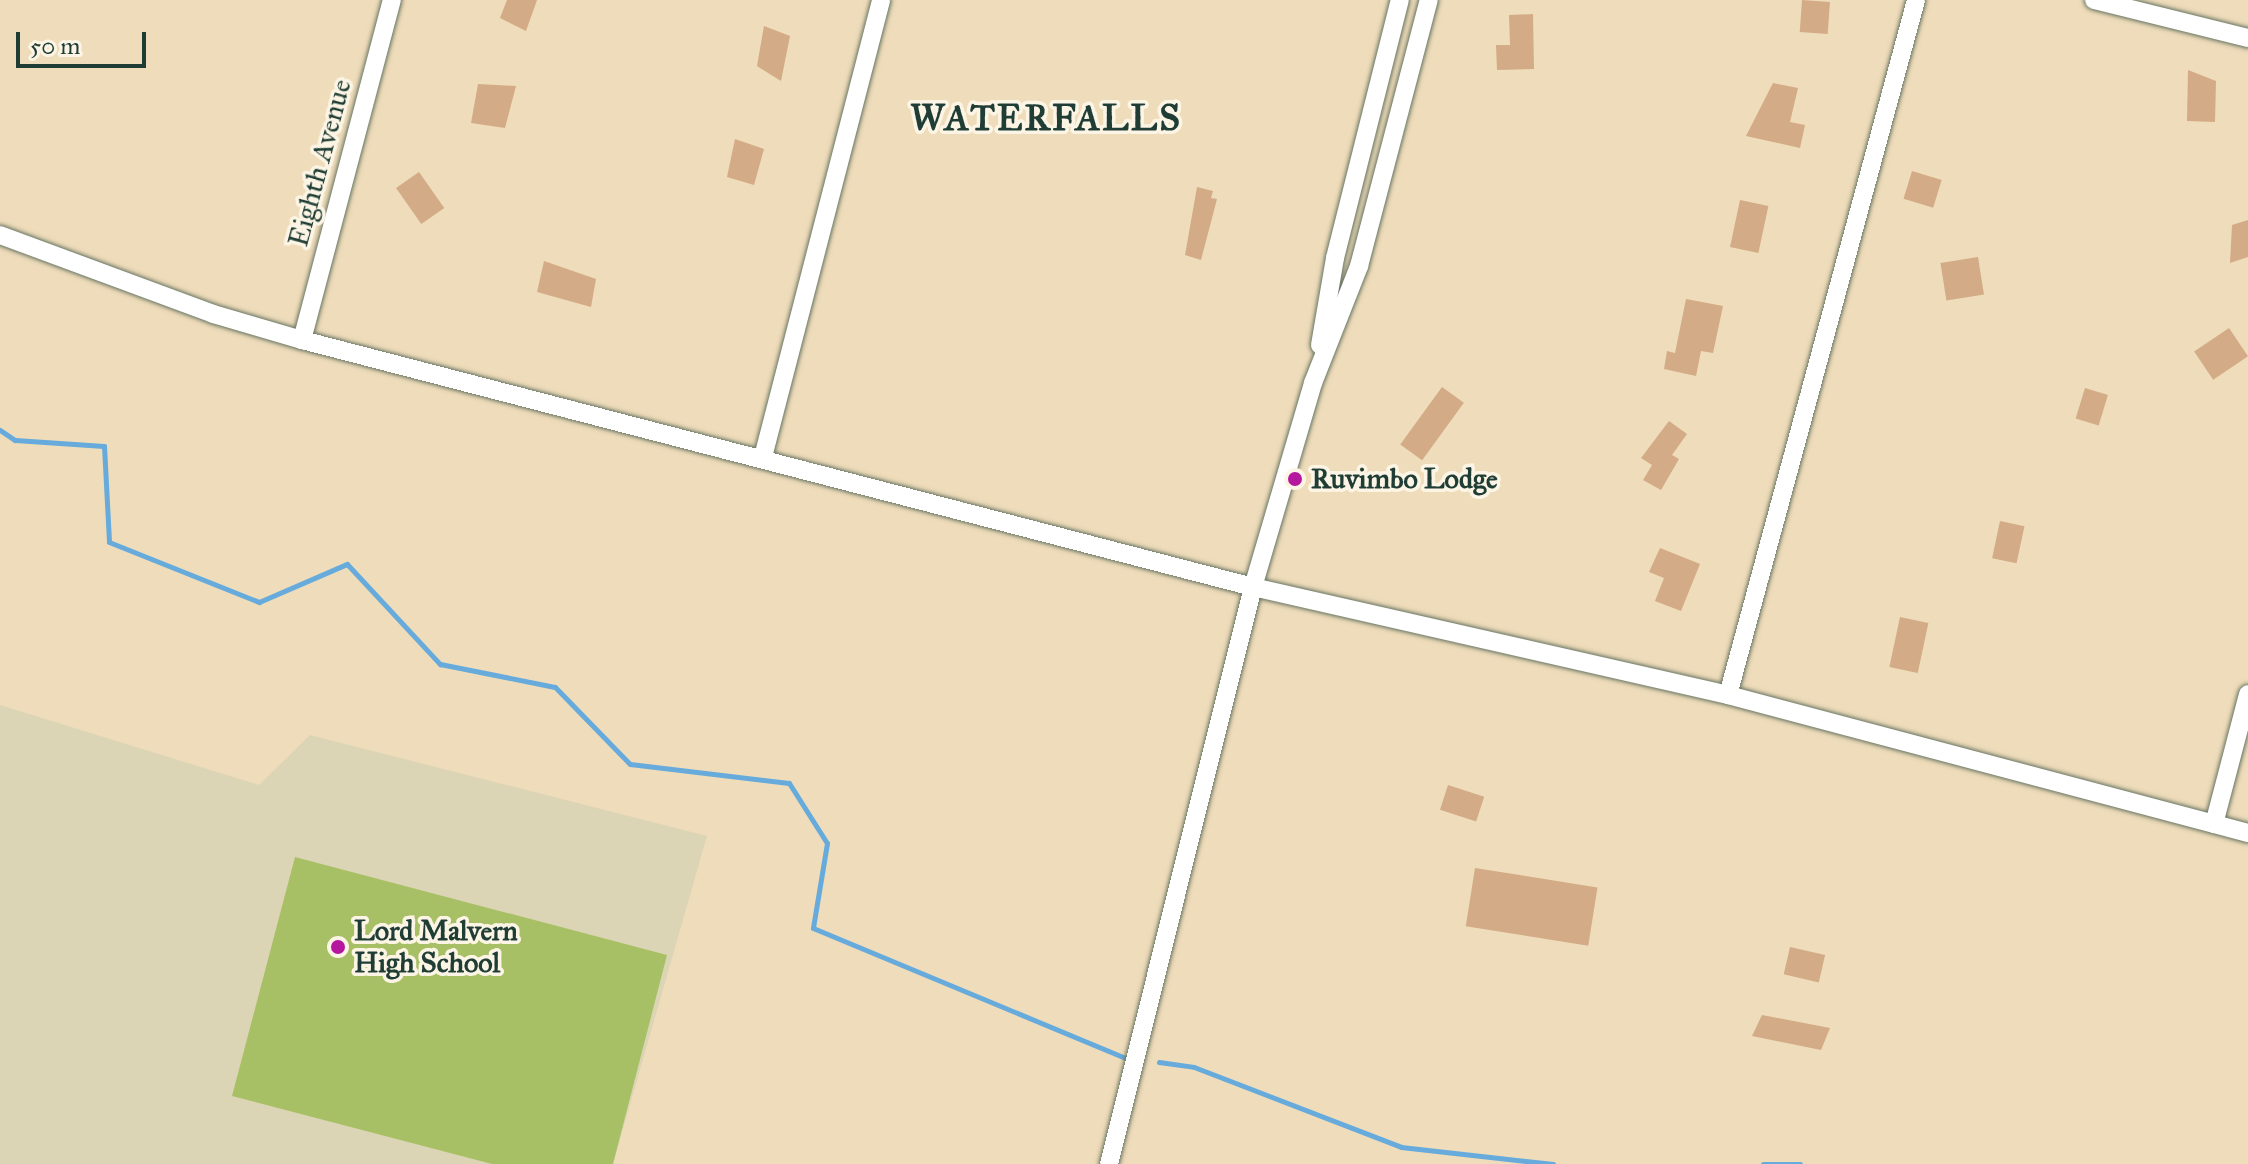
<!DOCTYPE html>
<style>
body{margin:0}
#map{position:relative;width:2248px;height:1164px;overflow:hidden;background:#efdcba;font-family:"IM FELL Great Primer",serif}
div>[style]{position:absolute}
.built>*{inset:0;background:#dcd5b5}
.green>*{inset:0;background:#a8c065}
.stream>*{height:5px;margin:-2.5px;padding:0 2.5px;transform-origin:2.5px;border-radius:2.5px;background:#66abdc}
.building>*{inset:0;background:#d3ab86;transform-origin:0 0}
.roads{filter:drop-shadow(0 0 2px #687563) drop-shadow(0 0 2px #687563)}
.minor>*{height:18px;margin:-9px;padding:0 9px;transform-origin:9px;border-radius:9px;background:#fff}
.dots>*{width:22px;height:22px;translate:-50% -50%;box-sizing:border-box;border:4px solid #fcf5e5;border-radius:50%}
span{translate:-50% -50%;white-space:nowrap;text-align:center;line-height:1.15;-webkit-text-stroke:7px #fcf5e5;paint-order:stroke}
.street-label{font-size:28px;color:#1f3d34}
.poi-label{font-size:28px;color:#1f3d34;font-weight:700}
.left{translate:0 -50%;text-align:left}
.district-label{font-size:36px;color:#1f3d34;font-weight:700;letter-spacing:2px}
.scale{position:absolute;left:16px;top:32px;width:130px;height:36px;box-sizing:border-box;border:4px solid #1f3d34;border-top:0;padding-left:10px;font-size:24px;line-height:28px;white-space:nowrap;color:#1f3d34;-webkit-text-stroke:6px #fcf5e5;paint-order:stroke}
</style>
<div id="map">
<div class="built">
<div style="clip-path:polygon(0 705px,259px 785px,310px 735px,707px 836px,613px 1164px,0 1164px)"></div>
</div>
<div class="green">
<div style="clip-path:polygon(295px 857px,667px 955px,613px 1164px,492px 1164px,232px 1096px)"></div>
</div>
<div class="stream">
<div style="left:0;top:430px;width:18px;rotate:34deg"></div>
<div style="left:15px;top:440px;width:89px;rotate:3.9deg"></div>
<div style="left:104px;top:446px;width:96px;rotate:87deg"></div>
<div style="left:109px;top:542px;width:162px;rotate:21.8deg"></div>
<div style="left:259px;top:602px;width:96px;rotate:-23.4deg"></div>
<div style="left:347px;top:564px;width:137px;rotate:47.1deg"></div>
<div style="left:440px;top:664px;width:117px;rotate:11.3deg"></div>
<div style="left:555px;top:687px;width:107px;rotate:45.8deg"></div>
<div style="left:630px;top:764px;width:160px;rotate:6.8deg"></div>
<div style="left:789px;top:783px;width:71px;rotate:57.7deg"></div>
<div style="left:827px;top:843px;width:86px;rotate:99.4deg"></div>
<div style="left:813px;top:928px;width:341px;rotate:22.6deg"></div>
<div style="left:1159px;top:1062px;width:35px;rotate:8deg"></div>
<div style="left:1194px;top:1067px;width:222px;rotate:21.1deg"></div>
<div style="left:1401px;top:1147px;width:153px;rotate:6.4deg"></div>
<div style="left:1763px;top:1164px;width:37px"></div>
</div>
<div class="building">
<div style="clip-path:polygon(507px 0,537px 0,526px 31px,500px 18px)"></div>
<div style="left:1802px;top:0;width:28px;height:32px;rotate:4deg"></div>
<div style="clip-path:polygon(1533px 14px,1534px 69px,1497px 70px,1496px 45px,1510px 45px,1509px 15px)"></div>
<div style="clip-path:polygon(764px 26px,790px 36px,781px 81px,757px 66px)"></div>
<div style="clip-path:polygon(2188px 70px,2216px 81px,2215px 122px,2187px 121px)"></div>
<div style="clip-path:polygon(1773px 83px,1798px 88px,1790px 122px,1805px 125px,1800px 148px,1746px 136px)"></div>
<div style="clip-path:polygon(478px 84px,516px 86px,505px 128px,471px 123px)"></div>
<div style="clip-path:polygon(735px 139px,764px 149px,754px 185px,727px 177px)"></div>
<div style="left:1912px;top:171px;width:31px;height:29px;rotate:17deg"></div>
<div style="left:419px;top:172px;width:44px;height:28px;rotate:55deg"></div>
<div style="clip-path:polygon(1197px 187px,1213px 191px,1211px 198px,1217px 199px,1201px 260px,1185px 255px)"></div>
<div style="left:1740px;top:200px;width:29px;height:48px;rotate:12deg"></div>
<div style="clip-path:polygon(2248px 220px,2248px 257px,2230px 263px,2232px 225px)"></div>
<div style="left:1978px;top:257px;width:38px;height:38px;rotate:81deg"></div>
<div style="clip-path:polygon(544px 261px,596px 279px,591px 307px,537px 292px)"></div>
<div style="clip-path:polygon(1686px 299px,1723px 306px,1713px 353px,1701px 351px,1696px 376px,1664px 369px,1667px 351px,1675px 353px)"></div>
<div style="left:2229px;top:328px;width:34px;height:42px;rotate:56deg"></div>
<div style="left:1442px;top:387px;width:27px;height:71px;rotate:36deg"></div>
<div style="left:2085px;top:388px;width:24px;height:32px;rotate:17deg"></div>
<div style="clip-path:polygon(1669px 421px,1687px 434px,1672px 455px,1679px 459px,1661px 490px,1643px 480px,1652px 465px,1641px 458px)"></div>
<div style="left:2000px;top:521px;width:25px;height:38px;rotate:12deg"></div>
<div style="clip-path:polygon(1660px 548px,1700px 564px,1681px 611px,1655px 601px,1664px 578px,1649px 572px)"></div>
<div style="left:1900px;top:617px;width:29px;height:51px;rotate:12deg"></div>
<div style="left:1448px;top:785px;width:38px;height:26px;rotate:18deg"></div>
<div style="left:1475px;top:868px;width:124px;height:59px;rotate:9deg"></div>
<div style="left:1790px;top:947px;width:36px;height:28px;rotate:13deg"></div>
<div style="clip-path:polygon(1762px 1015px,1830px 1028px,1821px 1050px,1752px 1036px)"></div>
</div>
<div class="roads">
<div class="minor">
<div style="left:2094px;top:0;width:159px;rotate:13.9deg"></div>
<div style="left:0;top:235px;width:227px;rotate:20.3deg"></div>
<div style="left:213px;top:314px;width:93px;rotate:16.3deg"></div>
<div style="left:302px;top:340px;width:983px;rotate:14.56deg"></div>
<div style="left:1253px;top:587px;width:487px;rotate:12.8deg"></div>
<div style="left:1728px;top:695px;width:538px;rotate:14.86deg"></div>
<div style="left:302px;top:340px;width:352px;rotate:-75.2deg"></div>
<div style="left:1320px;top:345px;width:88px;rotate:-80.2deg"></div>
<div style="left:1335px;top:258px;width:266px;rotate:-75.9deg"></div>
<div style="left:763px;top:457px;width:472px;rotate:-75.5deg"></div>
<div style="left:1728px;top:695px;width:720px;rotate:-74.86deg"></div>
<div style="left:2214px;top:824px;width:134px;rotate:-75.3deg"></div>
<div style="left:1109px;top:1164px;width:595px;rotate:-75.99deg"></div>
<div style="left:1253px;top:587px;width:213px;rotate:-73.6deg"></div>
<div style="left:1313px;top:383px;width:126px;rotate:-68.5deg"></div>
<div style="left:1359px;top:266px;width:275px;rotate:-75.3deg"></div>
</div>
</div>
<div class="dots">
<div style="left:1295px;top:479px;background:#b5179e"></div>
<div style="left:338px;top:947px;background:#b5179e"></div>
</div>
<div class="street-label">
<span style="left:320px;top:163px;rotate:-75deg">Eighth Avenue</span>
</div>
<div class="poi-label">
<span class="left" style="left:1311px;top:479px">Ruvimbo Lodge</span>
<span class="left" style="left:354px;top:947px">Lord Malvern<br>High School</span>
</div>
<div class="district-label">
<span style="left:1046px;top:119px">WATERFALLS</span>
</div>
<div class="scale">50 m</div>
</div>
